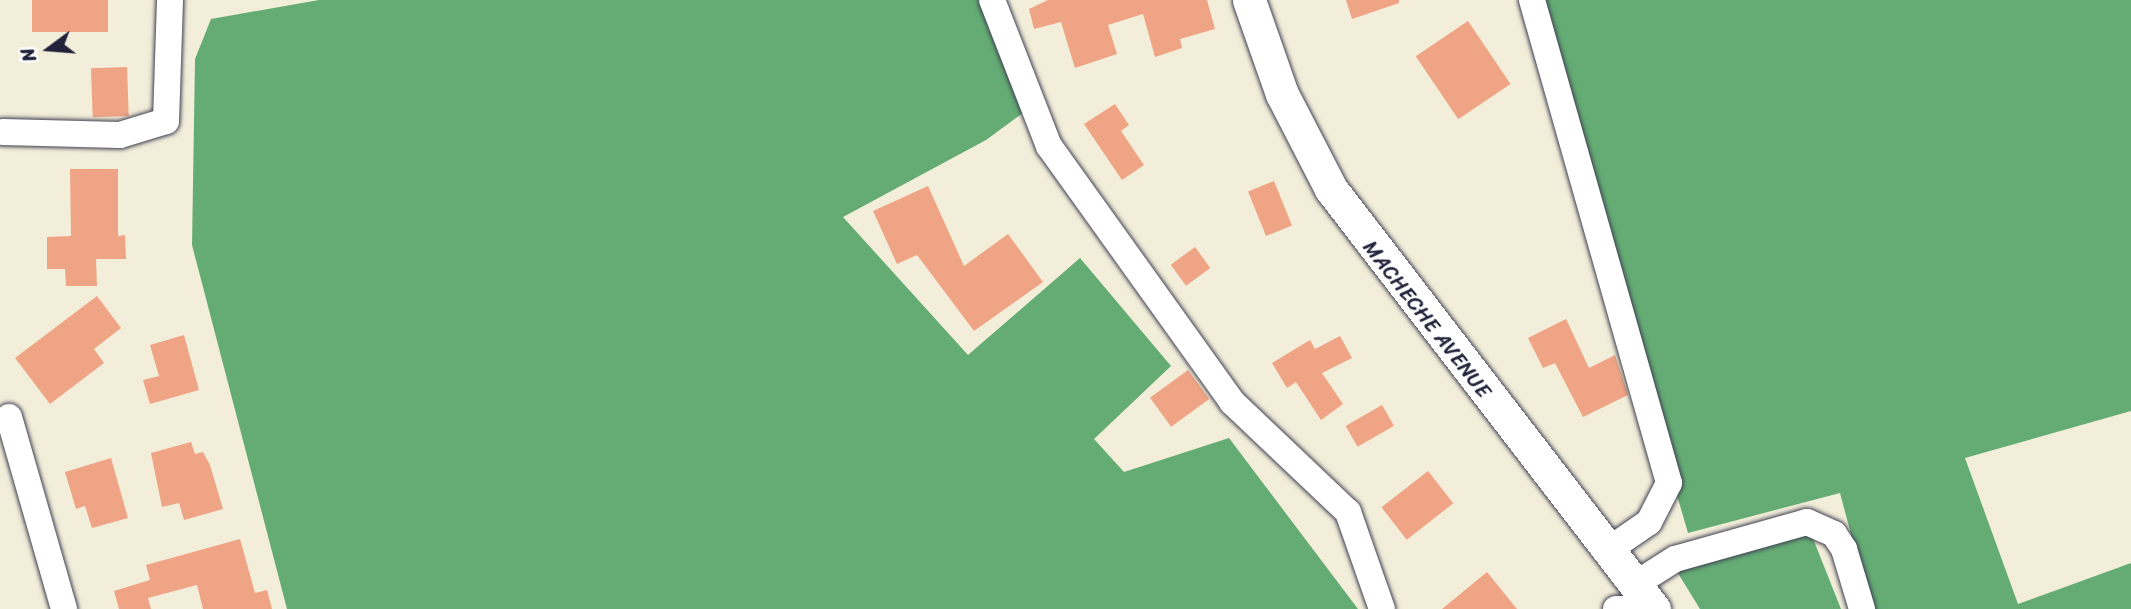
<!DOCTYPE html>
<style>
body{margin:0}
#map{position:relative;width:2131px;height:609px;overflow:hidden;background:#f3eeda;font-family:Sriracha,sans-serif}
div>[style]{position:absolute}
.forest>*{inset:0;background:#64ac74}
.building>*{inset:0;background:#efa485;transform-origin:0 0}
.roads{filter:drop-shadow(0 0 2px #414153) drop-shadow(0 0 2px #414153)}
.minor>*{height:26px;margin:-13px;padding:0 13px;transform-origin:13px;border-radius:13px;background:#fff}
.major>*{height:33px;margin:-16.5px;padding:0 16.5px;transform-origin:16.5px;border-radius:16.5px;background:#fff}
span{translate:-50% -50%;white-space:nowrap;text-align:center;line-height:1.15;-webkit-text-stroke:5px #fff;paint-order:stroke}
.street-label{font-size:21px;color:#22223b}
.north{position:absolute;left:14px;top:14px;width:70px;height:70px;-webkit-text-stroke:5px #fff;paint-order:stroke;rotate:254deg;font-size:19px;font-weight:700;line-height:28px;text-align:center;color:#22223b}
.north::after{content:'';display:block;margin:auto;width:24px;height:32px;background:#22223b;clip-path:polygon(50% 0,100% 100%,50% 72%,0 100%)}
</style>
<div id="map">
<div class="forest">
<div style="clip-path:polygon(319px 0,992px 0,1031px 107px,986px 140px,843px 217px,968px 355px,1080px 258px,1171px 366px,1094px 439px,1124px 472px,1229px 438px,1358px 609px,287px 609px,192px 245px,195px 59px,211px 19px)"></div>
<div style="clip-path:polygon(1532px 0,2131px 0,2131px 411px,1965px 458px,2018px 604px,2131px 563px,2131px 609px,1871px 609px,1840px 493px,1688px 533px)"></div>
<div style="clip-path:polygon(1810px 531px,1841px 609px,1700px 609px,1676px 570px)"></div>
</div>
<div class="building">
<div style="left:32px;top:0;width:76px;height:32px"></div>
<div style="clip-path:polygon(1048px 0,1207px 0,1215px 29px,1180px 39px,1182px 48px,1155px 57px,1143px 14px,1108px 25px,1117px 54px,1075px 68px,1061px 22px,1034px 29px,1029px 9px)"></div>
<div style="clip-path:polygon(1346px 0,1399px 0,1399px 3px,1352px 19px)"></div>
<div style="left:1468px;top:21px;width:76px;height:63px;rotate:56deg"></div>
<div style="left:127px;top:67px;width:49px;height:36px;rotate:88deg"></div>
<div style="clip-path:polygon(1115px 104px,1129px 125px,1121px 131px,1144px 165px,1122px 180px,1084px 124px)"></div>
<div style="clip-path:polygon(70px 169px,118px 169px,118px 236px,125px 235px,126px 259px,96px 259px,97px 286px,66px 286px,65px 269px,47px 269px,47px 237px,71px 236px)"></div>
<div style="left:1274px;top:181px;width:48px;height:28px;rotate:68deg"></div>
<div style="clip-path:polygon(928px 186px,964px 266px,1008px 234px,1043px 282px,974px 331px,917px 255px,897px 264px,873px 211px)"></div>
<div style="left:1195px;top:247px;width:26px;height:30px;rotate:54deg"></div>
<div style="clip-path:polygon(97px 296px,121px 328px,94px 349px,104px 363px,50px 404px,15px 358px)"></div>
<div style="clip-path:polygon(1566px 319px,1589px 368px,1615px 355px,1628px 395px,1583px 417px,1555px 363px,1543px 368px,1528px 338px)"></div>
<div style="clip-path:polygon(184px 335px,199px 390px,150px 404px,143px 380px,159px 376px,150px 345px)"></div>
<div style="clip-path:polygon(1340px 336px,1352px 358px,1322px 373px,1343px 404px,1321px 420px,1296px 382px,1287px 388px,1272px 363px,1310px 340px,1315px 349px)"></div>
<div style="left:1188px;top:370px;width:36px;height:47px;rotate:54deg"></div>
<div style="left:1382px;top:405px;width:24px;height:42px;rotate:60deg"></div>
<div style="clip-path:polygon(191px 442px,195px 454px,203px 452px,210px 465px,223px 509px,184px 520px,179px 503px,162px 507px,151px 453px)"></div>
<div style="clip-path:polygon(111px 458px,128px 518px,92px 528px,85px 506px,76px 509px,65px 472px)"></div>
<div style="left:1428px;top:471px;width:41px;height:59px;rotate:52deg"></div>
<div style="clip-path:polygon(240px 539px,255px 593px,267px 590px,272px 609px,203px 609px,197px 585px,148px 598px,151px 609px,119px 609px,114px 591px,150px 580px,146px 565px)"></div>
<div style="clip-path:polygon(1487px 572px,1517px 609px,1442px 609px)"></div>
</div>
<div class="roads">
<div class="minor">
<div style="left:992px;top:0;width:157px;rotate:68.7deg"></div>
<div style="left:1049px;top:146px;width:315px;rotate:54.4deg"></div>
<div style="left:1232px;top:402px;width:160px;rotate:43.5deg"></div>
<div style="left:1348px;top:512px;width:103px;rotate:70.7deg"></div>
<div style="left:1532px;top:0;width:502px;rotate:74.16deg"></div>
<div style="left:1669px;top:483px;width:44px;rotate:117.1deg"></div>
<div style="left:1649px;top:522px;width:51px;rotate:145.4deg"></div>
<div style="left:3px;top:132px;width:117px;rotate:1.5deg"></div>
<div style="left:120px;top:135px;width:48px;rotate:-16.9deg"></div>
<div style="left:166px;top:121px;width:121px;rotate:-88.1deg"></div>
<div style="left:9px;top:417px;width:200px;rotate:74deg"></div>
<div style="left:1634px;top:585px;width:49px;rotate:-32.4deg"></div>
<div style="left:1675px;top:559px;width:137px;rotate:-15.7deg"></div>
<div style="left:1807px;top:522px;width:30px;rotate:24deg"></div>
<div style="left:1834px;top:534px;width:18px;rotate:56deg"></div>
<div style="left:1844px;top:549px;width:63px;rotate:73.3deg"></div>
<div style="left:1616px;top:609px;width:23px"></div>
</div>
<div class="major">
<div style="left:1249px;top:0;width:100px;rotate:70.7deg"></div>
<div style="left:1282px;top:94px;width:107px;rotate:62.7deg"></div>
<div style="left:1331px;top:189px;width:530px;rotate:52.44deg"></div>
</div>
</div>
<div class="street-label">
<span style="left:1427px;top:319px;rotate:52deg">MACHECHE AVENUE</span>
</div>
<div class="north">N</div>
</div>
